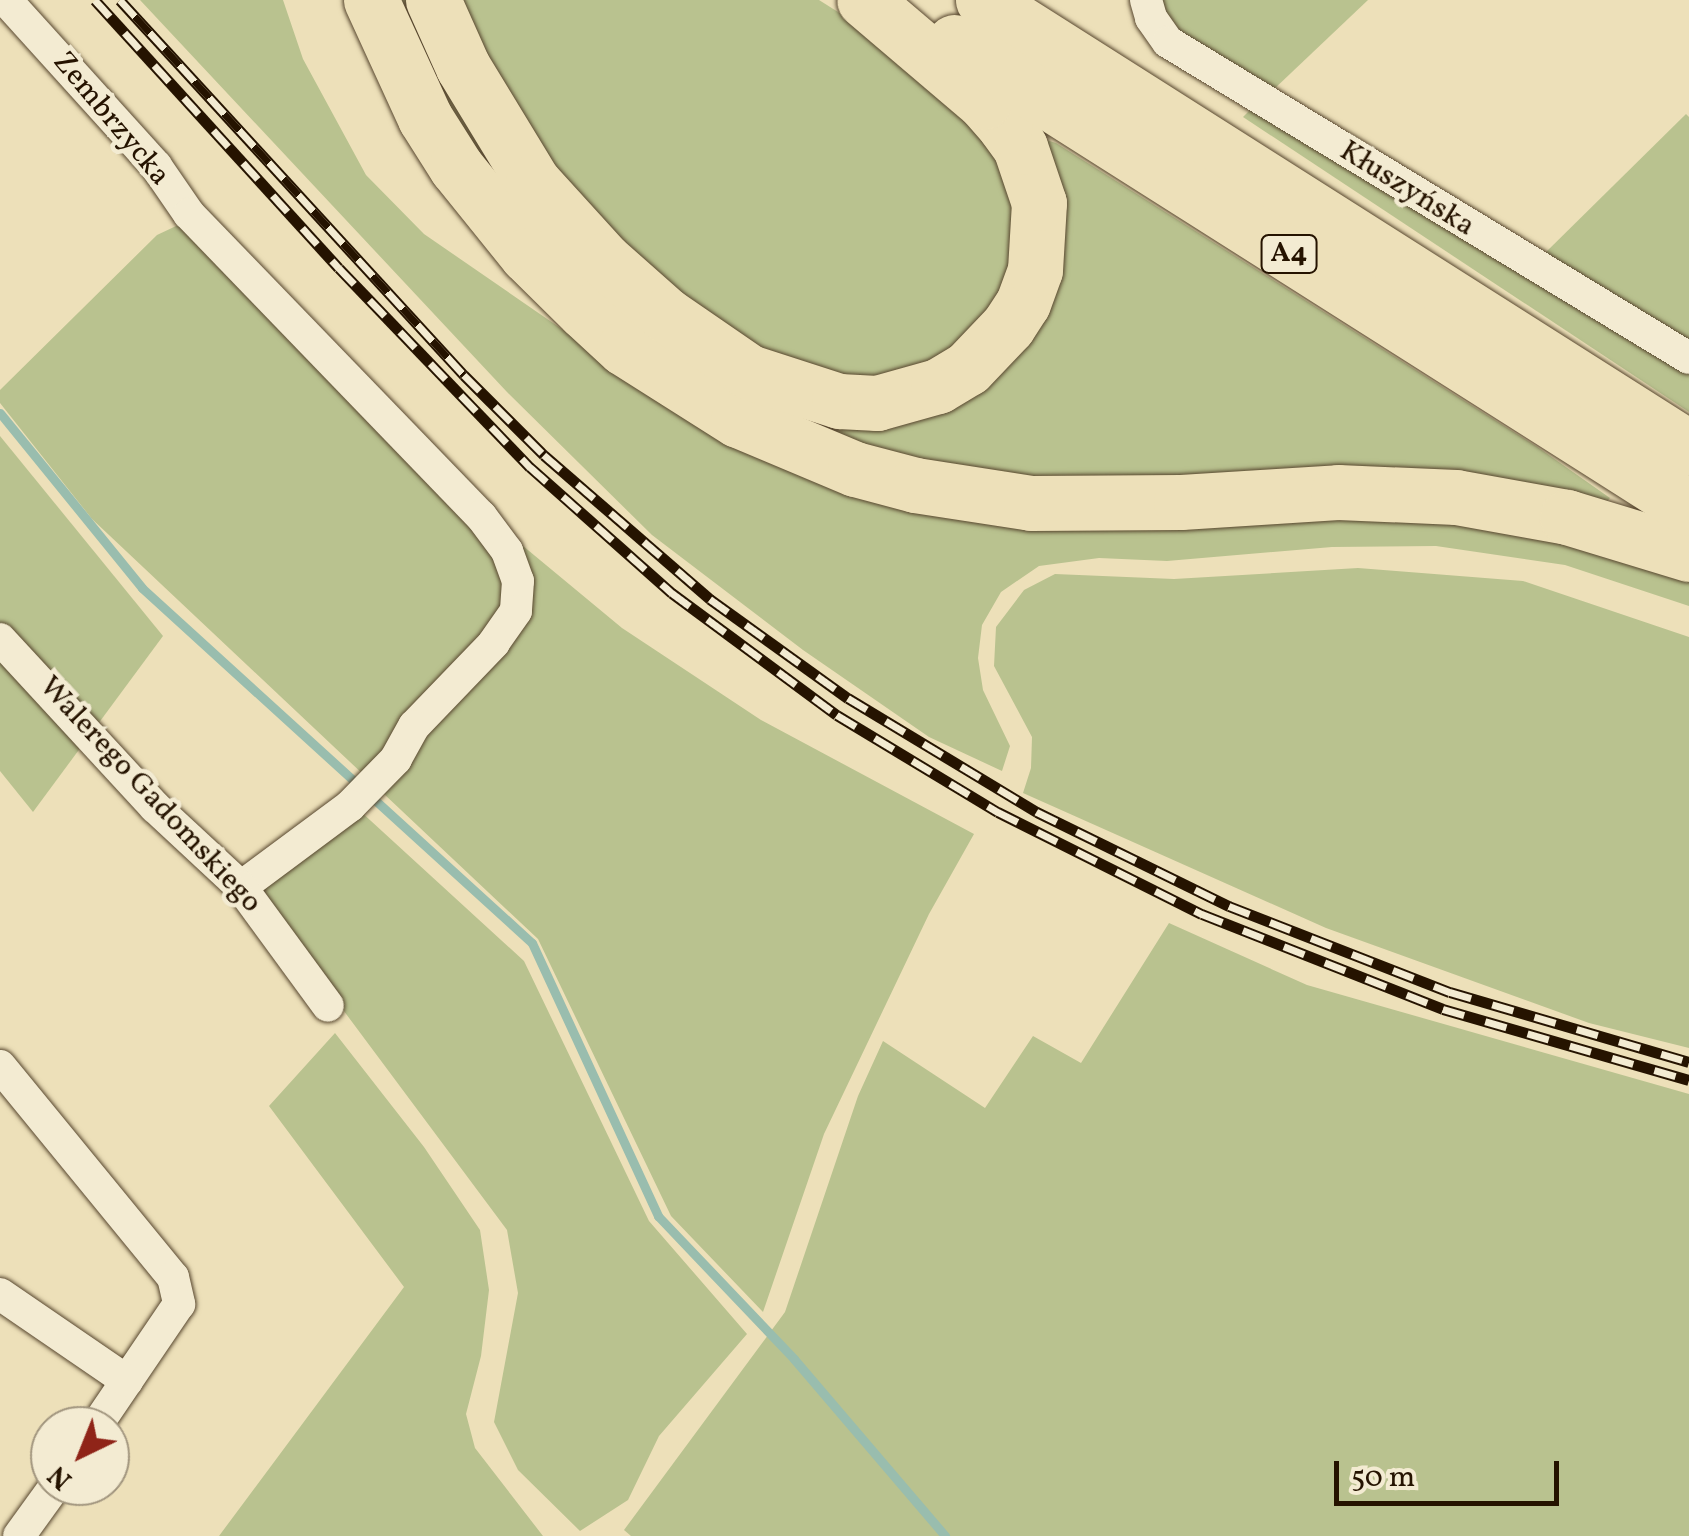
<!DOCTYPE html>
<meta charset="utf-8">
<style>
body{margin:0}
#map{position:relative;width:1689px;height:1536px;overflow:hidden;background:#ede0b9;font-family:Vollkorn,serif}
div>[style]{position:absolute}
.green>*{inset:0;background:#b9c28f}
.stream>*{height:9px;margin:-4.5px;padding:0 4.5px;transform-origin:4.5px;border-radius:4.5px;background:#99bdae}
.roads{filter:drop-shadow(0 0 2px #57462e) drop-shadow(0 0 2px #57462e)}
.minor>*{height:32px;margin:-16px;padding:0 16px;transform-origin:16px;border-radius:16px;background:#f3ebd2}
.motorway>*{height:55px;margin:-27.5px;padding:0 27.5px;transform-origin:27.5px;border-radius:27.5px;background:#ede0b9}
.rail>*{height:11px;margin-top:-5.5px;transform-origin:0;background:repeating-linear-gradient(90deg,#f3ebd2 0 22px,#251300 0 44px);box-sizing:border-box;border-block:2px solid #251300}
span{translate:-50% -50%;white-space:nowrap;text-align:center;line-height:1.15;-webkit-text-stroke:9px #f3ebd2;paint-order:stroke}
.shield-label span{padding:2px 8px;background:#f3ebd2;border:2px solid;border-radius:8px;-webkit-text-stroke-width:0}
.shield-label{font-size:28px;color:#251300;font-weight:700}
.street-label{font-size:30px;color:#251300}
.north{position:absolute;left:30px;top:1406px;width:100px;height:100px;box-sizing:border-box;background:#f3ebd2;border:2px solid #a1957e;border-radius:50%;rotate:223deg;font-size:28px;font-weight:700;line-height:40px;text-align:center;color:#251300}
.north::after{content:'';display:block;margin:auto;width:35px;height:45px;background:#8f2418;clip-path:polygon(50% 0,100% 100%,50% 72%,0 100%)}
.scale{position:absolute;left:1334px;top:1461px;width:225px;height:45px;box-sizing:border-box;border:5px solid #251300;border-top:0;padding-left:12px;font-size:30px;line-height:35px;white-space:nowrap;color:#251300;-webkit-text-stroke:8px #f3ebd2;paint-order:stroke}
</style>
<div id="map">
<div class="green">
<div style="clip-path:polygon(140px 0,283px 0,303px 59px,366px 175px,424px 234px,672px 405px,834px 481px,1462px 513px,1689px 579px,1689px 606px,1565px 565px,1436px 546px,1332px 547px,1167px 561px,1099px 558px,1039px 566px,1001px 592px,982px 625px,978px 658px,983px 690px,1010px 746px,1002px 771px,929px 737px,803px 650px,652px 535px,507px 392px)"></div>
<div style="clip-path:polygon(390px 0,416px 0,442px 62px,489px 146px,524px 196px,604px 283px,725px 377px,794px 413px,849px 425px,909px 418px,966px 394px,1014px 352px,1045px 300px,1057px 262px,1061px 223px,1057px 185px,1043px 139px,1056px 143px,1536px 446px,1610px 498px,1604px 505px,1481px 479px,1333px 472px,1124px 487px,1024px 483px,952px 474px,822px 439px,759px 413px,701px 380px,655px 350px,573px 282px,485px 182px,415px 62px)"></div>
<div style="clip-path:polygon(456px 0,819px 0,900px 51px,1008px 158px,1022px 249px,974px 337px,882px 384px,807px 377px,692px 309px,559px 180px)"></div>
<div style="clip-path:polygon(1159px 0,1368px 0,1272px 91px,1178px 34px)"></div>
<div style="clip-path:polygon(1256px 104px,1689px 364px,1689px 412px,1243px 117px)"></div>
<div style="clip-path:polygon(1686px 114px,1689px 117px,1689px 345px,1543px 255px)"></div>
<div style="clip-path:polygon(191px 219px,499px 526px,622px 628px,761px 720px,974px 834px,929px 914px,824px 1134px,763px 1312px,671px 1216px,538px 939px,92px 519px,0 403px,0 390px,157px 235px)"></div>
<div style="clip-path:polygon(0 436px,163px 636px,33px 812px,0 771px)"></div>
<div style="clip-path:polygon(1358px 568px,1523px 581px,1689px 637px,1689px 1048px,1589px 1023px,1326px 928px,1023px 793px,1031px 768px,1032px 737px,994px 666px,996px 627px,1024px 590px,1055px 574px,1174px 579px)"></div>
<div style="clip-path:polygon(359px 810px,524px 961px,649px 1221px,747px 1334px,659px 1436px,628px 1500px,580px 1531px,518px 1470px,494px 1422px,518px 1293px,507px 1230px,256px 893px)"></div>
<div style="clip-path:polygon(1169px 923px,1307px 985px,1689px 1094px,1689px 1536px,631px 1536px,624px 1530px,785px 1312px,858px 1096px,883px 1041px,985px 1108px,1033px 1036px,1081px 1063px)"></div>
<div style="clip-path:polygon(335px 1033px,424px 1147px,480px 1230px,489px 1290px,481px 1356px,466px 1414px,475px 1448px,543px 1536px,219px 1536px,404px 1287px,269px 1106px)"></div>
</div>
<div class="stream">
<div style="left:0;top:413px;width:225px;rotate:50.9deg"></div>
<div style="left:142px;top:588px;width:527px;rotate:42.31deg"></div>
<div style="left:532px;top:943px;width:301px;rotate:65.2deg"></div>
<div style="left:658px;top:1216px;width:197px;rotate:46.4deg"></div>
<div style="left:794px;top:1359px;width:233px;rotate:49.5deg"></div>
</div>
<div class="roads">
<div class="minor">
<div style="left:6px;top:0;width:224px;rotate:47.9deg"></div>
<div style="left:156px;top:166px;width:58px;rotate:55.5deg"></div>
<div style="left:189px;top:214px;width:420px;rotate:46deg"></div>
<div style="left:481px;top:516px;width:44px;rotate:53.4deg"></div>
<div style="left:507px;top:551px;width:32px;rotate:70deg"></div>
<div style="left:518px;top:581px;width:30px;rotate:94deg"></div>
<div style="left:516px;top:611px;width:39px;rotate:125deg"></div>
<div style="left:494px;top:643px;width:115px;rotate:133.9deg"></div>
<div style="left:414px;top:726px;width:38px;rotate:119deg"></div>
<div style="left:396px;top:759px;width:66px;rotate:134.4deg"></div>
<div style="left:350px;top:806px;width:136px;rotate:143.4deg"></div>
<div style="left:1146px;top:0;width:19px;rotate:74deg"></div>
<div style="left:1151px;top:18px;width:29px;rotate:55deg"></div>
<div style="left:1168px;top:42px;width:609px;rotate:31.24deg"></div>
<div style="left:0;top:639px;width:229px;rotate:47.3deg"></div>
<div style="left:155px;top:807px;width:117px;rotate:42.9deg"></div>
<div style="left:241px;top:887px;width:147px;rotate:53.8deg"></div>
<div style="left:0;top:1066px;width:273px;rotate:50.7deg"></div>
<div style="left:173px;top:1277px;width:28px;rotate:77deg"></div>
<div style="left:179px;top:1304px;width:148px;rotate:124.2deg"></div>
<div style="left:0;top:1294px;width:154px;rotate:34.4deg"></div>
<div style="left:19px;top:1536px;width:62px;rotate:-54.2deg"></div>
</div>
<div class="motorway">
<div style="left:371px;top:0;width:130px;rotate:65.4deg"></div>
<div style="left:425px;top:118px;width:58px;rotate:57.7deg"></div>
<div style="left:456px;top:167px;width:113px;rotate:51.1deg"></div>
<div style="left:527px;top:255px;width:81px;rotate:44.5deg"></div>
<div style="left:585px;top:312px;width:53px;rotate:42.7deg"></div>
<div style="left:624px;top:348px;width:135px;rotate:32.3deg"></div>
<div style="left:738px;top:420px;width:127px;rotate:22.7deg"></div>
<div style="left:855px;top:469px;width:62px;rotate:14.9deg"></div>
<div style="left:915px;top:485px;width:117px;rotate:8.8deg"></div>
<div style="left:1031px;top:503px;width:150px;rotate:-0.4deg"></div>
<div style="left:1181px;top:502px;width:157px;rotate:-3.6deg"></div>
<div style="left:1338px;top:492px;width:118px;rotate:2.4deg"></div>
<div style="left:1456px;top:497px;width:113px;rotate:10.2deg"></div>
<div style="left:1567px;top:517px;width:127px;rotate:16.9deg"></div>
<div style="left:433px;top:0;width:73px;rotate:65.9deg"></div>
<div style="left:463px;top:67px;width:135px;rotate:58.7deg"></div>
<div style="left:533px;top:182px;width:105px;rotate:47.7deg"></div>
<div style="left:604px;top:260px;width:83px;rotate:41.6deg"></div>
<div style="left:666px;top:315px;width:101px;rotate:34.5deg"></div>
<div style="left:749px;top:372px;width:95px;rotate:17.9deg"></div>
<div style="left:839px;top:401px;width:38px;rotate:3deg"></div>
<div style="left:877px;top:403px;width:63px;rotate:-15.6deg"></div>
<div style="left:938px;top:386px;width:35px;rotate:-31deg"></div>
<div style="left:968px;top:368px;width:58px;rotate:-46.4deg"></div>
<div style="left:1008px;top:326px;width:27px;rotate:-57deg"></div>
<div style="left:1023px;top:303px;width:35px;rotate:-70deg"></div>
<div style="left:1035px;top:270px;width:67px;rotate:-86.6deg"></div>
<div style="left:1039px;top:203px;width:59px;rotate:-108.7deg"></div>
<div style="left:1020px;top:147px;width:26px;rotate:-126deg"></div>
<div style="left:1005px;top:126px;width:32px;rotate:-131deg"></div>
<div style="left:984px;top:102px;width:157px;rotate:-139.6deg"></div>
<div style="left:983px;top:0;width:836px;rotate:32.4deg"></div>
<div style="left:954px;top:42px;width:870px;rotate:32.38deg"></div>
</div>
</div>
<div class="rail">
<div style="left:95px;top:0;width:362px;rotate:47.7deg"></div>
<div style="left:339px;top:268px;width:276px;rotate:46.2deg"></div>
<div style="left:530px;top:467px;width:190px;rotate:41.6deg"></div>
<div style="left:672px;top:593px;width:205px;rotate:36.5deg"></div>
<div style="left:837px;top:715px;width:188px;rotate:31.1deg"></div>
<div style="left:998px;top:812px;width:228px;rotate:26.6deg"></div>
<div style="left:1202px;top:914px;width:259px;rotate:21.5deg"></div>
<div style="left:1443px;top:1009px;width:256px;rotate:16.1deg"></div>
<div style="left:120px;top:0;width:509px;rotate:47.47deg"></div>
<div style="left:464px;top:375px;width:113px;rotate:45deg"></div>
<div style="left:544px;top:455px;width:220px;rotate:40.9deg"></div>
<div style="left:710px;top:599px;width:170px;rotate:35.7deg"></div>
<div style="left:848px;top:698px;width:221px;rotate:31.1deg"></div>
<div style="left:1037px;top:812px;width:214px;rotate:26.1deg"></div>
<div style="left:1229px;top:906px;width:237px;rotate:21.3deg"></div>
<div style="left:1450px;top:992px;width:249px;rotate:16.3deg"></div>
</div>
<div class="shield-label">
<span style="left:1289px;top:254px">A4</span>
</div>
<div class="street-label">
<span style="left:111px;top:119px;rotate:50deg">Zembrzycka</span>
<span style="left:1407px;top:189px;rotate:32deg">Kłuszyńska</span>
<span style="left:150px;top:795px;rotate:47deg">Walerego Gadomskiego</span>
</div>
<div class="north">N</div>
<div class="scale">50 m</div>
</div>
